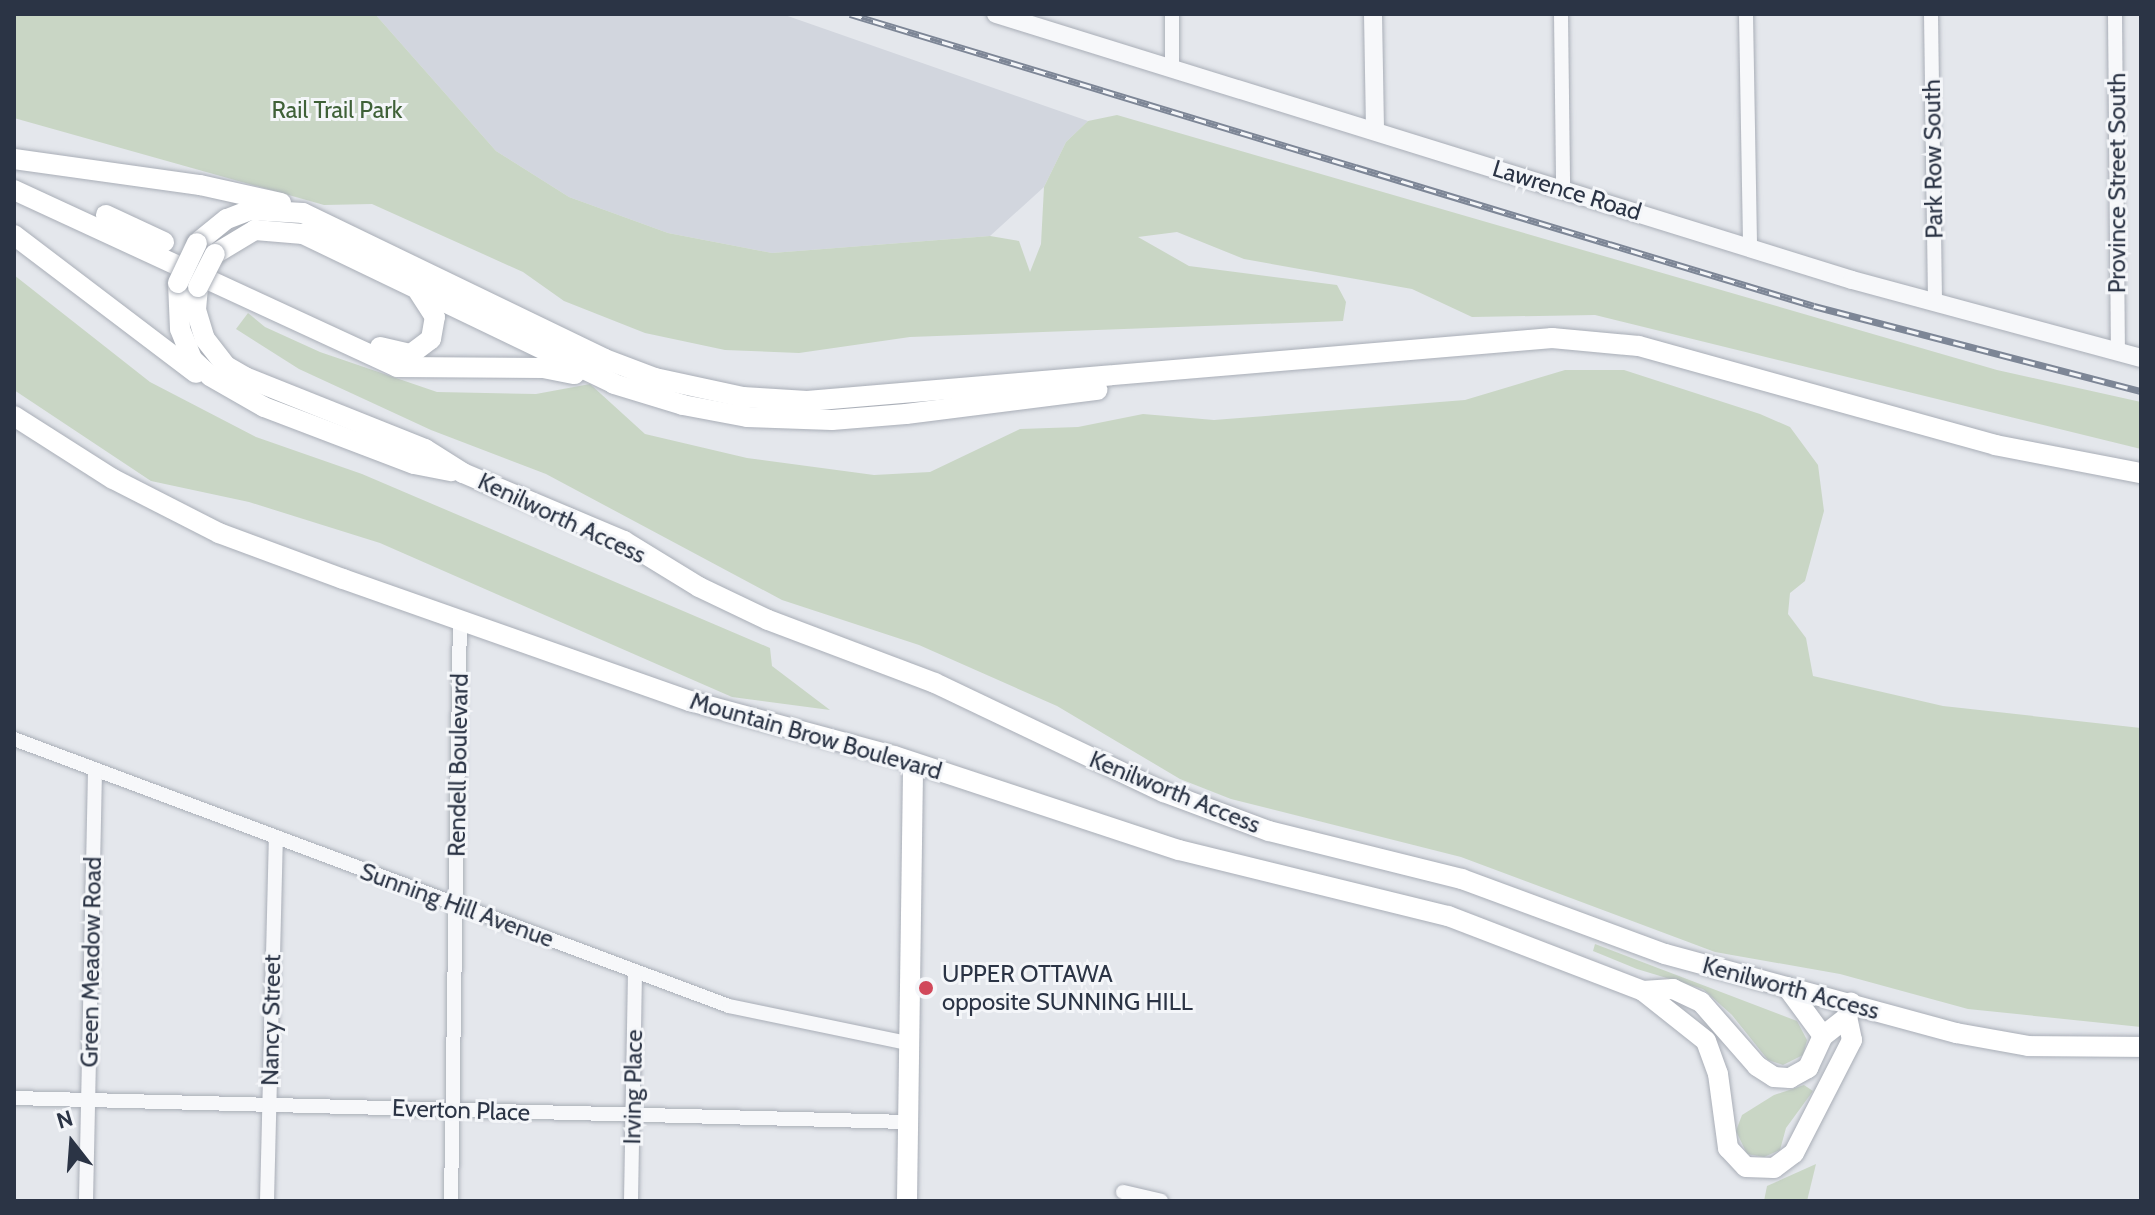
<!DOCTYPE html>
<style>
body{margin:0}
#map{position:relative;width:2155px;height:1215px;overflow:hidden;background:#e4e7ec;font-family:Cabin,sans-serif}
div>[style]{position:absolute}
.built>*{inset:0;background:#d2d6de}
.green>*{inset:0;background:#c9d6c5}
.roads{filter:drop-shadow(0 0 2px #a9aeb7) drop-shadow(0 0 2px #a9aeb7)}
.minor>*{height:14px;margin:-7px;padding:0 7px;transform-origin:7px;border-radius:7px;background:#f7f8fa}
.tertiary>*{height:18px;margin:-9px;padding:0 9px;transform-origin:9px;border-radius:9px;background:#f7f8fa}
.secondary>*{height:20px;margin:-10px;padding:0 10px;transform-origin:10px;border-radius:10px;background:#fff}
.rail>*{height:7px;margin-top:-3.5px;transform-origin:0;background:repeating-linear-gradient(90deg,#f4f6f9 0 12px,#7d8696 0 24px);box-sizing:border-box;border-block:2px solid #7d8696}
.bridges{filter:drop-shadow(0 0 2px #a9aeb7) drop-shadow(0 0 2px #a9aeb7)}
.secondary-bridge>*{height:20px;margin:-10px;padding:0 10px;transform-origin:10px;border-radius:10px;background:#fff}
.dots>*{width:22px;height:22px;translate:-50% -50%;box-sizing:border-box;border:4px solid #f4f6f9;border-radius:50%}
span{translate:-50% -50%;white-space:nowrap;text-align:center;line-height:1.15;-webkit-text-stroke:6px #f4f6f9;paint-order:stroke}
.park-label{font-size:24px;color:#3f6138}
.street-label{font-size:24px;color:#2b3445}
.poi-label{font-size:24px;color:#2b3445}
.left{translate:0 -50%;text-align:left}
.frame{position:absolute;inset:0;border:16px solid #2b3445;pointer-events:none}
.north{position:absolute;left:32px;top:1103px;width:80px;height:80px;-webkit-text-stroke:6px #f4f6f9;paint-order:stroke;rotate:343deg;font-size:22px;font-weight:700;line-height:32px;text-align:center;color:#2b3445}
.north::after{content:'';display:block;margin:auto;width:28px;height:36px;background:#2b3445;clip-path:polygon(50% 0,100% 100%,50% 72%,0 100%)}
</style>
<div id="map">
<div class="built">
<div style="clip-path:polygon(375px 14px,782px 14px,1088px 121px,1066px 142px,1044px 187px,990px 236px,772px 253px,668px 233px,569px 197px,496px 151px)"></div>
</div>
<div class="green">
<div style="clip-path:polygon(14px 14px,375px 14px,496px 151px,569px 197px,668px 233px,772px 253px,990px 236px,1019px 241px,1030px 272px,1041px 244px,1044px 187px,1066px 142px,1088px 121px,1117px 115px,1997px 370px,2141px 402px,2141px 449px,1595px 315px,1472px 317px,1412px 289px,1244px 259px,1177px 232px,1138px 237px,1189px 266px,1337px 285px,1346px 302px,1343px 321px,910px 337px,799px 353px,725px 350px,645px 333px,564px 301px,523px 272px,372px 204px,324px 205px,14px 118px)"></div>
<div style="clip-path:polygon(14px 275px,150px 382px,256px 437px,362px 474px,770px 648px,772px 666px,830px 710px,732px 697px,380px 543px,249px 502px,151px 481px,14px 390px)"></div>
<div style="clip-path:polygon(248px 313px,265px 327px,320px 352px,437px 392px,536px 394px,590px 384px,645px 434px,747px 458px,874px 475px,930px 472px,1020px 429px,1078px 427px,1143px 414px,1214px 420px,1465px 400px,1565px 370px,1624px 370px,1760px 414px,1790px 427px,1818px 465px,1824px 511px,1805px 581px,1790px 593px,1788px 614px,1806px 638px,1813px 676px,1943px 706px,2141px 728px,2141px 1027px,1968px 1009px,1840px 974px,1715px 952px,1461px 857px,1231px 799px,1180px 779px,1057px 706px,919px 645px,782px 600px,546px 474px,431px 430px,299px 369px,236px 329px)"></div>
<div style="clip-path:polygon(1595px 944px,1797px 1021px,1807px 1040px,1803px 1055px,1783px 1065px,1768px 1060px,1732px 1015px,1703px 989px,1637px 969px,1593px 951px)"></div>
<div style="clip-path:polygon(1804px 1085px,1813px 1091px,1786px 1128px,1780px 1150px,1764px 1157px,1747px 1154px,1736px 1131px,1742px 1115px,1774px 1095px)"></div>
<div style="clip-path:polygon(1816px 1164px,1807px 1201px,1764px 1201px,1767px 1186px)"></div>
</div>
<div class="roads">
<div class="minor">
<div style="left:1172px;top:14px;width:54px;rotate:90deg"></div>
<div style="left:1561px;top:14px;width:176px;rotate:89.3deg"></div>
<div style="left:1746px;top:14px;width:231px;rotate:89deg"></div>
<div style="left:1931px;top:14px;width:289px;rotate:89.2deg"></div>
<div style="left:2115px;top:14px;width:339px;rotate:89.5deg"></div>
<div style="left:14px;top:739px;width:763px;rotate:20.48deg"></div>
<div style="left:729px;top:1006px;width:183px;rotate:11.7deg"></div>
<div style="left:14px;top:1098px;width:894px;rotate:1.54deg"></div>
<div style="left:1123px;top:1192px;width:39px;rotate:13deg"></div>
<div style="left:86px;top:1201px;width:430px;rotate:-88.8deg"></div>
<div style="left:267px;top:1201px;width:363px;rotate:-88.6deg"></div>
<div style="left:451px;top:1201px;width:583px;rotate:-89.12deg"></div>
<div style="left:631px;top:1201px;width:229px;rotate:-89deg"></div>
</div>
<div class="tertiary">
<div style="left:996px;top:14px;width:896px;rotate:17.26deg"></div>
<div style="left:1852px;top:280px;width:299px;rotate:15.1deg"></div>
<div style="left:1373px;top:14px;width:116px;rotate:89deg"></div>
</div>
<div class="secondary">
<div style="left:14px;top:159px;width:188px;rotate:8deg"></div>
<div style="left:200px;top:185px;width:83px;rotate:12.5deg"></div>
<div style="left:14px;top:190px;width:422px;rotate:24.8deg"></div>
<div style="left:397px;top:367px;width:146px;rotate:0.4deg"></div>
<div style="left:543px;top:368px;width:32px;rotate:11deg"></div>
<div style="left:106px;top:215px;width:64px;rotate:25deg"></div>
<div style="left:14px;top:235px;width:228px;rotate:37.2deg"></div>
<div style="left:197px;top:243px;width:38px;rotate:-39deg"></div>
<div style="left:227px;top:219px;width:26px;rotate:-21deg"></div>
<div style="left:251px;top:210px;width:52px;rotate:3.3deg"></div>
<div style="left:303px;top:213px;width:335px;rotate:25.8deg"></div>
<div style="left:605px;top:359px;width:53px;rotate:20.8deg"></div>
<div style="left:655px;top:378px;width:90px;rotate:12.2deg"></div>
<div style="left:743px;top:397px;width:64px;rotate:3.6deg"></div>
<div style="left:807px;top:401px;width:748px;rotate:-4.83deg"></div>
<div style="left:1552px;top:338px;width:87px;rotate:5.3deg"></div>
<div style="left:1639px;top:346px;width:370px;rotate:15.5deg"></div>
<div style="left:1995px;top:445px;width:149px;rotate:10.9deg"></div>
<div style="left:215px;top:254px;width:47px;rotate:-31deg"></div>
<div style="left:255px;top:230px;width:48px;rotate:4.8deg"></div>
<div style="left:303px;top:234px;width:345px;rotate:25.7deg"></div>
<div style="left:614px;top:384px;width:72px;rotate:16.9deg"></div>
<div style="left:683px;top:405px;width:65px;rotate:10.6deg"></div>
<div style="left:747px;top:417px;width:85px;rotate:2deg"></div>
<div style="left:832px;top:420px;width:74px;rotate:-4.6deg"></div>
<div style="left:906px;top:414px;width:193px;rotate:-7.2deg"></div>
<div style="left:178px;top:283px;width:46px;rotate:87.5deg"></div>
<div style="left:180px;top:329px;width:32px;rotate:68deg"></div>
<div style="left:192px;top:359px;width:25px;rotate:43deg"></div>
<div style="left:210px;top:376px;width:62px;rotate:29.9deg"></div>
<div style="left:264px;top:407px;width:160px;rotate:20.8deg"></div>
<div style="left:414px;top:464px;width:38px;rotate:11deg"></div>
<div style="left:198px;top:287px;width:23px;rotate:95deg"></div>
<div style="left:196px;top:310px;width:30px;rotate:73deg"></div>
<div style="left:205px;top:339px;width:34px;rotate:52deg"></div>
<div style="left:226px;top:366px;width:22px;rotate:30deg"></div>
<div style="left:245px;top:377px;width:194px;rotate:21.8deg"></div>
<div style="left:425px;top:449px;width:45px;rotate:32.3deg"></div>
<div style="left:463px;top:473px;width:175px;rotate:22.9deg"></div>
<div style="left:624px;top:541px;width:88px;rotate:31.5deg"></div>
<div style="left:699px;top:587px;width:76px;rotate:25.6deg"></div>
<div style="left:768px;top:620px;width:178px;rotate:20.7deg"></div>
<div style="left:935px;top:683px;width:254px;rotate:25.5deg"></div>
<div style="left:1164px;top:792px;width:112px;rotate:20.4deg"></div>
<div style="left:1269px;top:831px;width:199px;rotate:14deg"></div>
<div style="left:1462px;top:879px;width:216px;rotate:20.3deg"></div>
<div style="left:1665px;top:954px;width:302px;rotate:15.2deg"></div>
<div style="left:1956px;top:1033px;width:73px;rotate:10.2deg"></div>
<div style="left:2028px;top:1046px;width:113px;rotate:0.5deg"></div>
<div style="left:380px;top:347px;width:32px;rotate:13deg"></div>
<div style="left:411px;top:354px;width:25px;rotate:-37deg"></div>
<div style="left:431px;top:339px;width:22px;rotate:-80deg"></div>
<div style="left:435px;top:317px;width:30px;rotate:-123deg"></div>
<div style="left:14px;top:416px;width:117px;rotate:32.5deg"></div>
<div style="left:113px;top:479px;width:119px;rotate:27deg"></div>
<div style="left:219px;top:533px;width:132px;rotate:20.4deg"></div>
<div style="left:343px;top:579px;width:368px;rotate:19.4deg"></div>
<div style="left:690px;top:701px;width:211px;rotate:15.1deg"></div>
<div style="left:894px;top:756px;width:300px;rotate:18.3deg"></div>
<div style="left:1179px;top:850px;width:277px;rotate:13.8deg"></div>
<div style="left:1448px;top:916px;width:209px;rotate:21deg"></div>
<div style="left:1643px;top:991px;width:80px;rotate:38.4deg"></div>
<div style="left:1706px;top:1041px;width:35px;rotate:70deg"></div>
<div style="left:1718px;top:1074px;width:75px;rotate:82.3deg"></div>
<div style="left:1728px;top:1148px;width:26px;rotate:47deg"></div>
<div style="left:1746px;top:1167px;width:28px;rotate:2deg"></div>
<div style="left:1774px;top:1168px;width:25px;rotate:-37deg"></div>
<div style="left:1794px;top:1153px;width:127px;rotate:-62.8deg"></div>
<div style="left:1852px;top:1040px;width:24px;rotate:-102deg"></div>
<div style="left:1847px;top:1017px;width:15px;rotate:-74deg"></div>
<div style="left:1787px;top:987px;width:61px;rotate:53.7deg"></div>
<div style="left:1643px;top:991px;width:30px;rotate:-4deg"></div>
<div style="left:1673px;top:989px;width:31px;rotate:25deg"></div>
<div style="left:1701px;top:1002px;width:85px;rotate:48.8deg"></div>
<div style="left:1757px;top:1066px;width:20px;rotate:33deg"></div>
<div style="left:1774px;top:1077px;width:16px;rotate:4deg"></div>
<div style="left:1790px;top:1078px;width:21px;rotate:-29deg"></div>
<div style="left:1808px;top:1068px;width:35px;rotate:-65deg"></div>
<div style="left:1823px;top:1036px;width:31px;rotate:-38deg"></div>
<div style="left:907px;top:1201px;width:438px;rotate:-89.2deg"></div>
</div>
</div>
<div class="rail">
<div style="left:850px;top:14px;width:1007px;rotate:16.85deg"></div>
<div style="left:1814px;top:306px;width:338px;rotate:14.6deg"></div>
</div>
<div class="bridges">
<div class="secondary-bridge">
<div style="left:178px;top:283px;width:44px;rotate:-64.6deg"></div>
<div style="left:198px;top:287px;width:37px;rotate:-63deg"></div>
</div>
</div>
<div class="dots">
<div style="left:926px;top:988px;background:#d1495b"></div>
</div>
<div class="park-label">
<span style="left:337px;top:110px">Rail Trail Park</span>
</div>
<div class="street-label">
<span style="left:1933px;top:159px;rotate:-91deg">Park Row South</span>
<span style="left:2117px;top:183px;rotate:-90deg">Province Street South</span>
<span style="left:1567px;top:190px;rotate:17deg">Lawrence Road</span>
<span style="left:562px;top:518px;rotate:25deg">Kenilworth Access</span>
<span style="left:816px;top:736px;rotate:16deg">Mountain Brow Boulevard</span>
<span style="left:458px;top:765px;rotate:-89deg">Rendell Boulevard</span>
<span style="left:1175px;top:792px;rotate:22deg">Kenilworth Access</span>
<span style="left:457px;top:905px;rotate:20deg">Sunning Hill Avenue</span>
<span style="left:91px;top:962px;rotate:-89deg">Green Meadow Road</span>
<span style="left:1791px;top:988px;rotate:15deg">Kenilworth Access</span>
<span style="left:271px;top:1020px;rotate:-89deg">Nancy Street</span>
<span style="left:633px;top:1087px;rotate:-89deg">Irving Place</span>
<span style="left:461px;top:1110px;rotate:2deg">Everton Place</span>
</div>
<div class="poi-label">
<span class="left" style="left:942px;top:988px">UPPER OTTAWA<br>opposite SUNNING HILL</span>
</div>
<div class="frame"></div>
<div class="north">N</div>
</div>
